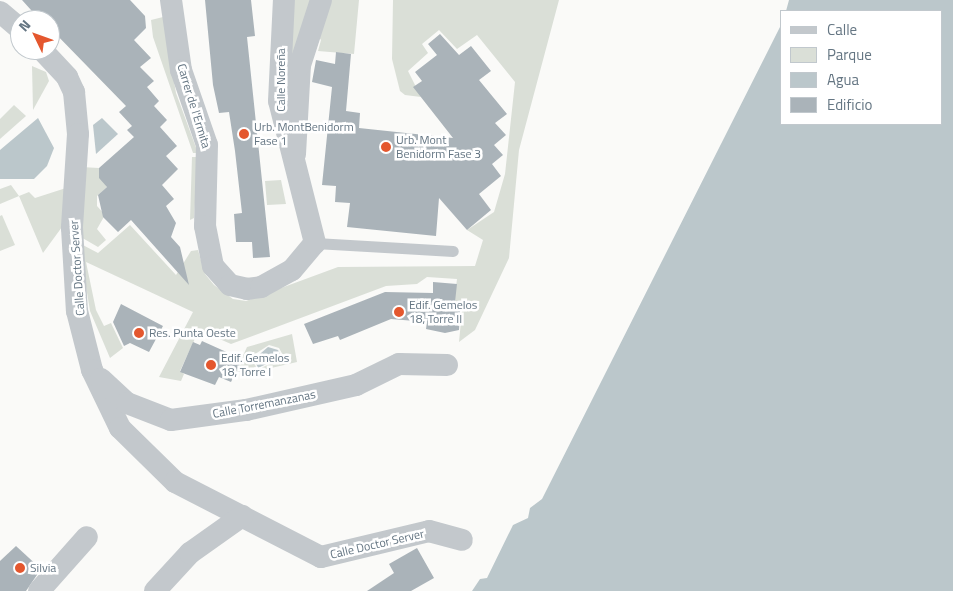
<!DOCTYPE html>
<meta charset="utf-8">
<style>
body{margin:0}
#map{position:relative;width:953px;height:591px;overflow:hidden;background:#fafaf8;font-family:"Titillium Web",sans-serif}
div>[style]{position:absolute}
.green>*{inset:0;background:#dadfd7}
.water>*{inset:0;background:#bbc7cb}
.building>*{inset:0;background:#aab3b9}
.service>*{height:11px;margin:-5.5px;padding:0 5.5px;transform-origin:5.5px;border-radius:5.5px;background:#c3c8cc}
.minor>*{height:22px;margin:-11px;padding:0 11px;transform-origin:11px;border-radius:11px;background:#c3c8cc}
.dots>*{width:14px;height:14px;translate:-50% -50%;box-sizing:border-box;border:2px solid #fff;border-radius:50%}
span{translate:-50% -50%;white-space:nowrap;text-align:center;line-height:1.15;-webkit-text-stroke:5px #fff;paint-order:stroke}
.street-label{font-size:12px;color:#657683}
.poi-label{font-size:12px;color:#657683}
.left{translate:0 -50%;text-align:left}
.legend{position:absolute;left:780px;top:10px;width:162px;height:115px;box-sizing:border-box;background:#fff;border:1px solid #c1c8cd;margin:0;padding:6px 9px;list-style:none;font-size:15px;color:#657683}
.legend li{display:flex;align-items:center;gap:10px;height:25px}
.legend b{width:25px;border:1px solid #c1c8cd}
.north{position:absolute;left:10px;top:10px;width:50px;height:50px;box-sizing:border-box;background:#fff;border:1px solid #c1c8cd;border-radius:50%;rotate:312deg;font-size:14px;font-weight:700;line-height:20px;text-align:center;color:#657683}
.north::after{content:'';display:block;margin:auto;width:18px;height:22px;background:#e4572e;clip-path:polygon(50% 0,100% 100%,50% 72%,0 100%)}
</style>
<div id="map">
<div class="green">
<div style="clip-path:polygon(291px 0,311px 0,286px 84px)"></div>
<div style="clip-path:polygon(325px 0,359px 0,354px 54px,318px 51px,321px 40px,316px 34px)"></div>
<div style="clip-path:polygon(393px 0,559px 0,519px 150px,509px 258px,475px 330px,459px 342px,462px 311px,453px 311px,457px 279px,427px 277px,417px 284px,386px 286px,231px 344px,199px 330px,180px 371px,184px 374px,181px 381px,159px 377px,193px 312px,86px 262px,96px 310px,104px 326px,111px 323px,123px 348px,110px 358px,90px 311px,79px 243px,98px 253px,130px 225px,176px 275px,191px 251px,198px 250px,205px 274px,214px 285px,233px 299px,246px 301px,338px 267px,475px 266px,483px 240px,467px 230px,494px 212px,505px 174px,515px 82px,477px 35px,457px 49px,439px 30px,422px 44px,428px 53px,408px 71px,421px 97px,405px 95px,400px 91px,392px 59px)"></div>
<div style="clip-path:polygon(163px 17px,176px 93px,198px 153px,193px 153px,153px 37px,151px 20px)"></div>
<div style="clip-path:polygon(32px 66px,46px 72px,49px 81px,33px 110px)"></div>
<div style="clip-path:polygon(14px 105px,26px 116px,0 139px,0 119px)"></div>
<div style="clip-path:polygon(192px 157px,198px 157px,194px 218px,190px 220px)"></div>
<div style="clip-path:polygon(81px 167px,99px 168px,107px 187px,97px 196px,97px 206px,105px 215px,97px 229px,106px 240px,98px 247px,79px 236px)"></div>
<div style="clip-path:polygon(281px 180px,286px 204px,267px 205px,265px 181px)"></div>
<div style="clip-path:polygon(11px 185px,19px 196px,29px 192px,35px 198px,66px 188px,62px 227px,43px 253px,19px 196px,0 204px,0 189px)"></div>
<div style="clip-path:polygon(2px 215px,15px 245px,0 251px,0 216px)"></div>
<div style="clip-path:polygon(evenodd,292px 334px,297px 362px,246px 374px,236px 371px,247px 347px,292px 334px,269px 345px,279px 348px,284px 357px,257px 370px,252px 356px,269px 345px)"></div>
</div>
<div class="water">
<div style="clip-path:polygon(789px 0,953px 0,953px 591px,472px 591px,480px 579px,487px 578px,513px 525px,528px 518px,530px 508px,542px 499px,782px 23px,782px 124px,942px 124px,942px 11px,786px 11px)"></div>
<div style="clip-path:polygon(38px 118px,54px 148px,47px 166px,34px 179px,0 179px,0 150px)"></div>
<div style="clip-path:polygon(102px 118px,118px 134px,96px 154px,93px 125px)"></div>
<div style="clip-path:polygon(268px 347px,278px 350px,281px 357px,258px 368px,254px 359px)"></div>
</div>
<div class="building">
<div style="clip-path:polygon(22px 0,130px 0,145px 16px,146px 28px,134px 40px,151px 58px,140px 67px,154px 81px,147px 87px,159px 101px,154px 106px,167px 120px,160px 127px,177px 146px,166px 156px,178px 169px,162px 185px,174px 199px,166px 206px,176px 223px,171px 237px,180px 247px,189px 285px,131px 220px,118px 232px,103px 217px,98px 195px,107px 187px,99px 178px,99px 168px,134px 137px,127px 130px,132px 126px,119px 112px,126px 106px,50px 28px,50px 20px,40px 20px)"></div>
<div style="clip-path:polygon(205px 0,251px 0,255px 36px,247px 37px,270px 257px,253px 258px,252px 242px,236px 242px,234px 214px,242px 213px,235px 151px,229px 112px,219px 113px,213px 85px)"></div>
<div style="clip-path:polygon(440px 34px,459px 55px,471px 46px,491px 71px,479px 80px,507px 114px,495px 123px,506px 135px,494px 145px,503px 155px,492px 164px,501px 176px,479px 194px,491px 210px,467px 230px,439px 198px,436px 236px,347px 227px,350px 203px,335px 202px,336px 186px,322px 185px,332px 87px,312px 82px,316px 60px,335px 64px,336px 52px,351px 54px,346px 111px,360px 113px,359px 128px,453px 138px,413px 87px,422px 81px,415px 72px,437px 55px,428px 44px)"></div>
<div style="clip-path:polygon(433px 282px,457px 284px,454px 311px,460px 311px,459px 330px,445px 333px,426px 329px,427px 322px,391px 319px,340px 340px,338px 336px,313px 344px,304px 324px,385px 292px,433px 293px)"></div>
<div style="clip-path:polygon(121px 304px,163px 326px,149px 352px,130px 343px,124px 346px,113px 322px)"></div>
<div style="clip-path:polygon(202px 341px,242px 359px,231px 382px,219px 377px,215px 385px,180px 372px,193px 342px,200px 345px)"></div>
<div style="clip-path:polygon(16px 546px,41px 569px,26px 591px,0 591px,0 561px)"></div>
<div style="clip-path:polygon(417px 548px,434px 578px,411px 591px,367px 591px,394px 573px,389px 564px)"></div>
</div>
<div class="service">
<div style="left:315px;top:243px;width:138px;rotate:3.3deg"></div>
</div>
<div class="minor">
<div style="left:171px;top:0;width:71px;rotate:81.9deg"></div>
<div style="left:181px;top:70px;width:79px;rotate:70.9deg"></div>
<div style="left:207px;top:145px;width:81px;rotate:91.4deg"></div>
<div style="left:205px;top:226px;width:41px;rotate:78.7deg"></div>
<div style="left:213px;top:266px;width:25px;rotate:48deg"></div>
<div style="left:230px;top:285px;width:17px;rotate:13deg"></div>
<div style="left:247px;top:289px;width:14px;rotate:-8deg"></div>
<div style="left:261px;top:287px;width:35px;rotate:-29deg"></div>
<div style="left:292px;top:270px;width:35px;rotate:-50deg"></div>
<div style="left:315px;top:243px;width:146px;rotate:-104.2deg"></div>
<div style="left:279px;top:101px;width:101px;rotate:-87.2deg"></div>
<div style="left:0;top:12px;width:26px;rotate:40deg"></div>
<div style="left:42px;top:50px;width:37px;rotate:47deg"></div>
<div style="left:67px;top:77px;width:17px;rotate:65deg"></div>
<div style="left:74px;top:92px;width:42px;rotate:84.6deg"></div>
<div style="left:78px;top:134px;width:94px;rotate:93.7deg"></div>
<div style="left:72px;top:228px;width:83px;rotate:86.6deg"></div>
<div style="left:77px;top:311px;width:61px;rotate:75.7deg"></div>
<div style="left:92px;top:370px;width:64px;rotate:64.2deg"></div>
<div style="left:120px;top:428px;width:77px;rotate:44.5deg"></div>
<div style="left:175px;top:482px;width:164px;rotate:27.2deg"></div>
<div style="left:321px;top:557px;width:111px;rotate:-13.5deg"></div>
<div style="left:429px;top:531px;width:34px;rotate:15deg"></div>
<div style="left:295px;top:154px;width:89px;rotate:-86.8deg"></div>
<div style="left:300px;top:65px;width:68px;rotate:-72.1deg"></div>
<div style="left:101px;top:379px;width:35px;rotate:43deg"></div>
<div style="left:127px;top:403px;width:47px;rotate:21.1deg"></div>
<div style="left:171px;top:420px;width:76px;rotate:-7.6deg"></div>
<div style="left:246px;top:410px;width:113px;rotate:-12.8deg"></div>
<div style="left:356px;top:385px;width:48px;rotate:-26deg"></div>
<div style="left:399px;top:364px;width:48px;rotate:1.2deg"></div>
<div style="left:39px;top:591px;width:72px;rotate:-48.4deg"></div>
<div style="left:155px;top:591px;width:52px;rotate:-47.4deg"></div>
<div style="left:190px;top:553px;width:64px;rotate:-35.4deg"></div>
</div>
<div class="dots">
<div style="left:244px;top:134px;background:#e4572e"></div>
<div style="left:386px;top:147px;background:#e4572e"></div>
<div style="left:399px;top:312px;background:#e4572e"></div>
<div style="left:139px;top:333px;background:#e4572e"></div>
<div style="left:211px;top:365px;background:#e4572e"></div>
<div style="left:20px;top:568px;background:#e4572e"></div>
</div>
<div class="street-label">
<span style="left:281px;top:80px;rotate:-90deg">Calle Noreña</span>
<span style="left:194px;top:106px;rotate:73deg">Carrer de l'Ermita</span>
<span style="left:77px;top:268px;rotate:-94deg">Calle Doctor Server</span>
<span style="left:264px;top:404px;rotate:-11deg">Calle Torremanzanas</span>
<span style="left:377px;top:544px;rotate:-13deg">Calle Doctor Server</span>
</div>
<div class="poi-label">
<span class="left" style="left:254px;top:134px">Urb. MontBenidorm<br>Fase 1</span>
<span class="left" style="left:396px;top:147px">Urb. Mont<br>Benidorm Fase 3</span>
<span class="left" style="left:409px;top:312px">Edif. Gemelos<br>18, Torre II</span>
<span class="left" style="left:149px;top:333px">Res. Punta Oeste</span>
<span class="left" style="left:221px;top:365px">Edif. Gemelos<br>18, Torre I</span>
<span class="left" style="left:30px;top:568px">Silvia</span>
</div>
<ul class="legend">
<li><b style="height:6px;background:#c3c8cc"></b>Calle</li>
<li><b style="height:14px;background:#dadfd7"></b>Parque</li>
<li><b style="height:14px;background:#bbc7cb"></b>Agua</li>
<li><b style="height:14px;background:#aab3b9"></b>Edificio</li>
</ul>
<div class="north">N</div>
</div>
